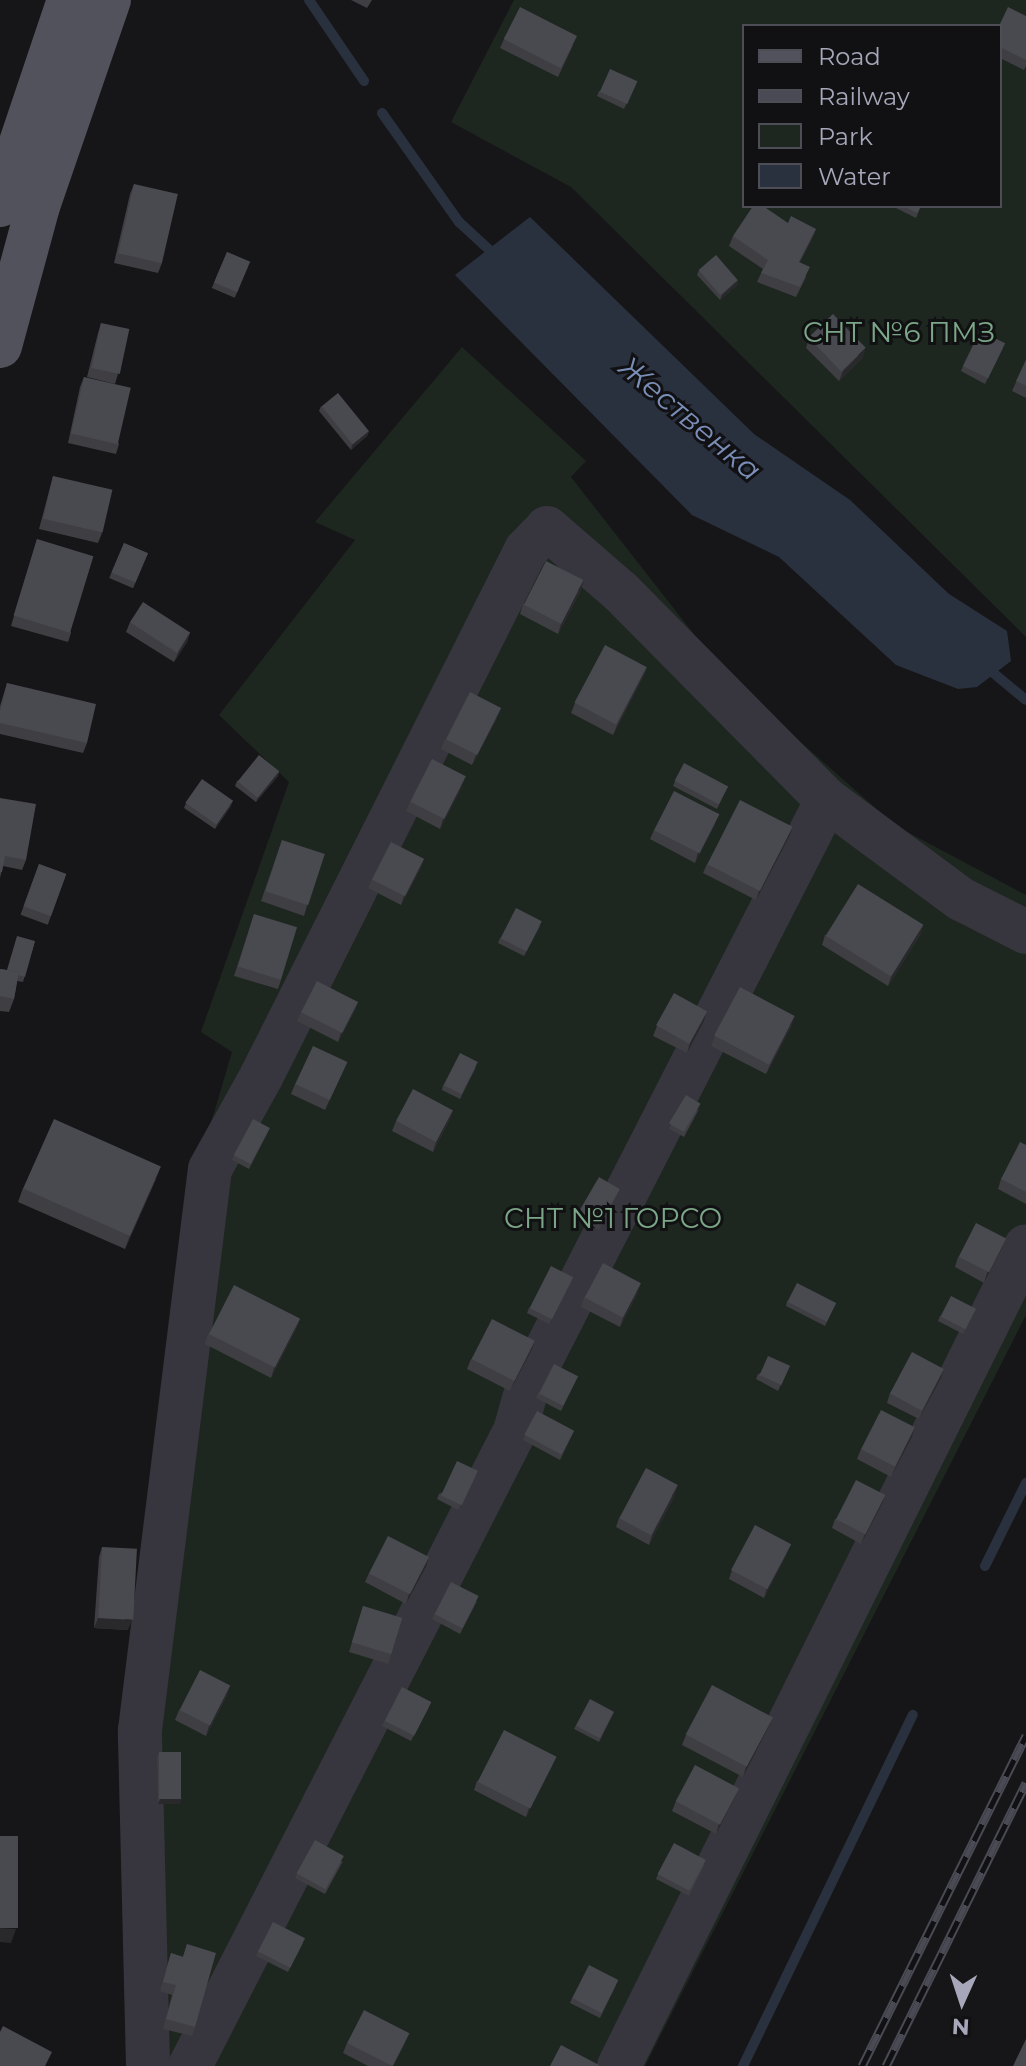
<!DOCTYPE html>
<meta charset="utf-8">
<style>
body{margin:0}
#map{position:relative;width:1026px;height:2066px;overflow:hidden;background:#161618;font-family:Montserrat,sans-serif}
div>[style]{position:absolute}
.green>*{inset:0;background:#1d2720}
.water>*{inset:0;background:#2a313e}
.stream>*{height:10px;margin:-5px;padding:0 5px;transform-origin:5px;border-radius:5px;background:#2a313e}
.minor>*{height:44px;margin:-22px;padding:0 22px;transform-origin:22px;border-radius:22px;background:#37363e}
.major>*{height:44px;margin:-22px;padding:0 22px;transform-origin:22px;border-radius:22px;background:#52525d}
.rail>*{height:9px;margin-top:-4.5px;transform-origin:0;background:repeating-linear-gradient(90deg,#111113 0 18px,#494a53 0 36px);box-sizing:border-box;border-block:2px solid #494a53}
.wall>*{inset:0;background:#3e3e43;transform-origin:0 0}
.shaded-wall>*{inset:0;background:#29292c}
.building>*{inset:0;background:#494950;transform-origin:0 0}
span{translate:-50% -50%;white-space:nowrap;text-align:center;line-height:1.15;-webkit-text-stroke:6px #111113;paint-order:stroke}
.park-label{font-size:28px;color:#7ba687}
.water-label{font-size:30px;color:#7a8eb8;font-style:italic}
.legend{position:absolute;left:742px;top:24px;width:260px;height:184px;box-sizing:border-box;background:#111113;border:2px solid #4d4d56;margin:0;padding:10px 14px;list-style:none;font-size:24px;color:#a6a8ba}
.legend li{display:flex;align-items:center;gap:16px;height:40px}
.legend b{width:40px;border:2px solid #4d4d56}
.north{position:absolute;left:922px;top:1962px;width:80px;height:80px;-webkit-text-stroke:6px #111113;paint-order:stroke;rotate:183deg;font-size:22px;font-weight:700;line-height:32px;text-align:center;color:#a6a8ba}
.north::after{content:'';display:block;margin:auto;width:28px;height:36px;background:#a6a8ba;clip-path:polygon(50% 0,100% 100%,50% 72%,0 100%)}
</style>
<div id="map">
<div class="green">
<div style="clip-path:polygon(evenodd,514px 0,1026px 0,1026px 637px,571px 187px,451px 122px,514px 0,744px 26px,1000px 26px,1000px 206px,744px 206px,744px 26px)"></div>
<div style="clip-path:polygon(462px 347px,586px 461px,571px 477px,729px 679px,896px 826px,1026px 895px,1026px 1315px,645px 2066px,130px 2066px,189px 1197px,232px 1052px,201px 1032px,289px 782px,219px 715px,355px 540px,315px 522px)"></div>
</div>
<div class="water">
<div style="clip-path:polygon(530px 217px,754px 434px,850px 500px,949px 594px,1007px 631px,1011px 661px,977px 687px,958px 689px,896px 665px,779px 557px,692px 515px,455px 275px)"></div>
</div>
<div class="stream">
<div style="left:309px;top:0;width:98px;rotate:55.8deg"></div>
<div style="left:382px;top:113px;width:133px;rotate:54.8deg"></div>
<div style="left:459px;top:222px;width:52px;rotate:42.6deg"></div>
<div style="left:985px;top:666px;width:53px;rotate:39.7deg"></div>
<div style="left:985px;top:1566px;width:93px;rotate:-63.7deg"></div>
<div style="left:743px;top:2066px;width:390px;rotate:-64.2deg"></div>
</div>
<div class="minor">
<div style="left:148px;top:2066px;width:336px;rotate:-91.4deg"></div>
<div style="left:140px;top:1730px;width:565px;rotate:-82.89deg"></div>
<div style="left:210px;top:1169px;width:107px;rotate:-61deg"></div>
<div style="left:262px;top:1075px;width:588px;rotate:-63.3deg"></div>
<div style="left:526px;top:550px;width:30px;rotate:-46deg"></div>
<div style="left:547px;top:528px;width:98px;rotate:40.9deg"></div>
<div style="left:621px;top:592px;width:293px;rotate:45.3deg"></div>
<div style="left:827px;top:800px;width:167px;rotate:36.5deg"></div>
<div style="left:961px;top:899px;width:73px;rotate:26.9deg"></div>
<div style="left:190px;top:2066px;width:713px;rotate:-62.9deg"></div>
<div style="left:515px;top:1431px;width:48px;rotate:-74.2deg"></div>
<div style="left:528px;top:1385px;width:657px;rotate:-62.93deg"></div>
<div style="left:619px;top:2066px;width:915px;rotate:-63.6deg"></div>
</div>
<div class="major">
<div style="left:0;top:205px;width:216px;rotate:-71.4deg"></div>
<div style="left:0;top:346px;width:145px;rotate:-74.8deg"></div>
<div style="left:38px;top:206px;width:218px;rotate:-71deg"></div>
</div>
<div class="rail">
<div style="left:862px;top:2066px;width:369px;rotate:-63.6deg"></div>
<div style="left:886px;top:2066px;width:316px;rotate:-63.7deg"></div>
</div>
<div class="wall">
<div style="clip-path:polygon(351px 0,372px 0,367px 8px)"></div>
<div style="clip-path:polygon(1026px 16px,1026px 66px,1024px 70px,1000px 58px,1000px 26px)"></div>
<div style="clip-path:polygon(504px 39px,573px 45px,558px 77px,500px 48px)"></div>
<div style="clip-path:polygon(635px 86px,624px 109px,597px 96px,599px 91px)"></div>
<div style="clip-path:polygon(134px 184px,162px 263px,158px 273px,114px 263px,130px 194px)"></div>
<div style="clip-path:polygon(892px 206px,921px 206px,916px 218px)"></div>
<div style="clip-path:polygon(788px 223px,816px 229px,812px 239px,800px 262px,806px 277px,796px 297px,757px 282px,763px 269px,729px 246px,733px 236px)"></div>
<div style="left:227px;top:252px;width:25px;height:39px;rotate:23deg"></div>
<div style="clip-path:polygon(699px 270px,738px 280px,737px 285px,720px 300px,697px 275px)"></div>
<div style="clip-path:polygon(101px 323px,118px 374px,115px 384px,87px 377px,98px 333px)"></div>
<div style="clip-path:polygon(809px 338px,863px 357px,839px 381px,806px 348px)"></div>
<div style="clip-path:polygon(1003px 348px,985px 384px,961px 371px,963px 366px)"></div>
<div style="clip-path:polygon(1026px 360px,1026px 398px,1012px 391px)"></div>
<div style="clip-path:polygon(84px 377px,119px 444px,116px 454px,68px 443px,80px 387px)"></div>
<div style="clip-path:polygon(321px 406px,369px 431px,367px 436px,351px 450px,319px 411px)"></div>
<div style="clip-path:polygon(53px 476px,102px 533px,98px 543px,39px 529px)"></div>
<div style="clip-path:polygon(37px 539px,71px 633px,68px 642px,11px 626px)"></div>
<div style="left:124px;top:543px;width:26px;height:38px;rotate:23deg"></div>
<div style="clip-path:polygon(581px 590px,558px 634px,520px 614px,523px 604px)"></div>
<div style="clip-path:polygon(130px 622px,190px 632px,187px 642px,174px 662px,126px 632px)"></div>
<div style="clip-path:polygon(647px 667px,643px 677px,613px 735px,571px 713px,575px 703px)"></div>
<div style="clip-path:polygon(7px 683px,87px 743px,83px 753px,0 734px,0 706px)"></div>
<div style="clip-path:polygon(497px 718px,472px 765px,441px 749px,445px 739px)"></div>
<div style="clip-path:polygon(279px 771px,278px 776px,256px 802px,235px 786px,237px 781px)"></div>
<div style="clip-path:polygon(675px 781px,728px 786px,717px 809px,673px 786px)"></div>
<div style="clip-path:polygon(462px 786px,440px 829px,406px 811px,410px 802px)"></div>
<div style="clip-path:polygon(0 798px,26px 860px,22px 870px,3px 866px,0 878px)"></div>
<div style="clip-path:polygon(186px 803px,231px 806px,215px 829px,184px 808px)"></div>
<div style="clip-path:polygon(715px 824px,695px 863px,650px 839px,654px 830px)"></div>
<div style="clip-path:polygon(789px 837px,756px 900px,703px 873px,707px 864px)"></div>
<div style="clip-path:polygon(282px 840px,307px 906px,304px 916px,261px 901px)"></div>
<div style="clip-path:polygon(424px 859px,420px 869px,401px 905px,368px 888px,372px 879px)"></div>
<div style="left:39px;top:864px;width:29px;height:54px;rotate:20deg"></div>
<div style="clip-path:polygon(254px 914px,281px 980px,278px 989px,234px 976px)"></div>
<div style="clip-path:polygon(923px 925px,920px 935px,888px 986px,822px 945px,825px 935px)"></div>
<div style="clip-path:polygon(540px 926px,524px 956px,498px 943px,500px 938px)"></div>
<div style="clip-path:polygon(35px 941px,23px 982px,17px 981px,14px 999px,9px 1012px,0 1011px,0 969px,7px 970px)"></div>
<div style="clip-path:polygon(358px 1002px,354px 1012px,338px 1042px,297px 1021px,301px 1012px)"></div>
<div style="clip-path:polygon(704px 1021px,687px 1053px,653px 1036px,657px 1026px)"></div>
<div style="clip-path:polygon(792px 1025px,766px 1074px,711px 1046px,715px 1036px)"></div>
<div style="clip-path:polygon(476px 1067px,460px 1099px,442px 1090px,443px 1085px)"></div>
<div style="clip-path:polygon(343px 1071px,325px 1110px,291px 1094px,295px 1084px)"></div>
<div style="clip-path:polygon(699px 1109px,684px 1137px,669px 1129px,671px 1124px)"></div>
<div style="clip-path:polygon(453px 1110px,450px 1119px,433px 1152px,392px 1131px,396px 1121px)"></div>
<div style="clip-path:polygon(270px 1128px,249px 1169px,232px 1160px,234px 1155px)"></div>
<div style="clip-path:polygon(1026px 1145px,1026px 1204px,998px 1189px,1001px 1179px)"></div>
<div style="clip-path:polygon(156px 1179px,125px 1249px,18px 1202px,23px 1188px)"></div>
<div style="clip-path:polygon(620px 1189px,599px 1230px,578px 1219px,580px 1214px)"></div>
<div style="clip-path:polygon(1002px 1248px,984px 1283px,955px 1267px,958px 1257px)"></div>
<div style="clip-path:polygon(571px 1282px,549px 1324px,527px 1313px,529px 1308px)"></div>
<div style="clip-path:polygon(638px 1292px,620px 1327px,581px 1307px,584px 1297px)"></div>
<div style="clip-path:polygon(787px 1301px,836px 1303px,825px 1326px,786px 1306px)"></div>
<div style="clip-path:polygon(976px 1309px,963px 1334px,938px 1321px,940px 1316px)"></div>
<div style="clip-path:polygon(300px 1319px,296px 1329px,271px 1378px,205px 1344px,208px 1334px)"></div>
<div style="clip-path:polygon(531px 1351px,510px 1391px,467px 1369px,471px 1359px)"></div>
<div style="clip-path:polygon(790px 1366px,778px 1391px,756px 1379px,758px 1374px)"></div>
<div style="clip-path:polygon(944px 1369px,941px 1378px,919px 1419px,887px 1403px,890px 1393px)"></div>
<div style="clip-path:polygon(578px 1376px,561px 1411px,536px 1398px,538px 1393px)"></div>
<div style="clip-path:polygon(915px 1427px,912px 1437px,891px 1477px,857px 1459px,861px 1449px)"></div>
<div style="clip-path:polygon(574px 1431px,560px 1460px,523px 1440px,525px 1435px)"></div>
<div style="clip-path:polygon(476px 1476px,458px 1510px,437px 1499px,439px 1494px)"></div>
<div style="clip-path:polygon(675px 1495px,649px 1545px,616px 1527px,619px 1518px)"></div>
<div style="clip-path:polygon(882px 1504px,861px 1544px,832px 1528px,835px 1519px)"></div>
<div style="clip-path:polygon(102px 1547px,128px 1630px,94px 1628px,99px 1557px)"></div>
<div style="clip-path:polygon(787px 1553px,764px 1598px,729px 1579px,732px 1570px)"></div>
<div style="clip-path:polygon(429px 1557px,426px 1567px,406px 1604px,365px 1582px,369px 1573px)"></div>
<div style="clip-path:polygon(477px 1601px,460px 1634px,432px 1619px,434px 1614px)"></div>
<div style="left:363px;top:1606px;width:41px;height:48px;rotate:17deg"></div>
<div style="clip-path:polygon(227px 1695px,206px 1736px,175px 1720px,179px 1710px)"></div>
<div style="clip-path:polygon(429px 1707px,411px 1741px,382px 1726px,384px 1721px)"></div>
<div style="clip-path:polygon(614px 1712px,599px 1742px,574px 1729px,576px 1725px)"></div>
<div style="clip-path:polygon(773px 1717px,769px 1726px,743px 1777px,682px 1745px,686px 1735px)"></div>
<div style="clip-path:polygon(159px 1752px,180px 1804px,158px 1804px,157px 1757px)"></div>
<div style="clip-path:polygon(556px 1757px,552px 1766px,526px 1817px,474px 1790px,477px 1781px)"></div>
<div style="clip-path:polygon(735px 1797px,716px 1834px,672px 1811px,676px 1801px)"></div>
<div style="clip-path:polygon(343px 1861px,325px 1894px,295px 1878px,297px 1873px)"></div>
<div style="clip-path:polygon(705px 1864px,689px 1896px,656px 1879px,658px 1874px)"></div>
<div style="clip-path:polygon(303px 1943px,288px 1972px,256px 1956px,258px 1951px)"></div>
<div style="clip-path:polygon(187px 1944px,195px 2027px,192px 2036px,163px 2029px,172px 1995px,160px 1991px,171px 1953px,183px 1957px)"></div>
<div style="clip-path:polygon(616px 1985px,600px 2018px,570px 2003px,572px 1998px)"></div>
<div style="clip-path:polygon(347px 2043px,405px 2043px,393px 2066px,368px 2066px,343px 2053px)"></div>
</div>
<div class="shaded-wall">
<div style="clip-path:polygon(816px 229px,812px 239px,795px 271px,799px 262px)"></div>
<div style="clip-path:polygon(738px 280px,737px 285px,720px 300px,722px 295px)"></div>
<div style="clip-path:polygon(866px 348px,863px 357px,839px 381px,843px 371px)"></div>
<div style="clip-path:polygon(369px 431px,367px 436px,351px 450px,352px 445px)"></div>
<div style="clip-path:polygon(584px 580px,581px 590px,558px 634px,561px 624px)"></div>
<div style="clip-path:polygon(190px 632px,187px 642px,174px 662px,178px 653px)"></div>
<div style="clip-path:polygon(647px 667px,643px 677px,613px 735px,617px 725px)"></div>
<div style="clip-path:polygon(501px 708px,497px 718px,472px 765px,476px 755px)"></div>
<div style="clip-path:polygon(279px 771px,278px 776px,256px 802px,258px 797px)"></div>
<div style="clip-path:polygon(466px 776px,462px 786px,440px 829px,443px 819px)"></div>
<div style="clip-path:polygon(233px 801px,231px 806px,215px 829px,217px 824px)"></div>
<div style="clip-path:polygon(719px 814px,715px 824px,695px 863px,698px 853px)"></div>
<div style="clip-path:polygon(793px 827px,789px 837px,756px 900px,759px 891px)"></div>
<div style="clip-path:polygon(424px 859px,420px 869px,401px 905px,404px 896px)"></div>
<div style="clip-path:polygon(923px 925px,920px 935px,888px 986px,891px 977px)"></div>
<div style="clip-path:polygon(358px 1002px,354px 1012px,338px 1042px,341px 1033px)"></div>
<div style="clip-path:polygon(707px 1011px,704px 1021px,687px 1053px,690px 1043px)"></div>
<div style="clip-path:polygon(795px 1016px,792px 1025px,766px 1074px,770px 1065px)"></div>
<div style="clip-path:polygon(453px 1110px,450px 1119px,433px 1152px,436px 1142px)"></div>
<div style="clip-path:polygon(161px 1166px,156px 1179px,125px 1249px,130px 1235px)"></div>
<div style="clip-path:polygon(1006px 1238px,1002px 1248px,984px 1283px,987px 1273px)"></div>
<div style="clip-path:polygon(641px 1283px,638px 1292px,620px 1327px,623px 1318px)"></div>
<div style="clip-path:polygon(300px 1319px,296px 1329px,271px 1378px,274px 1368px)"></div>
<div style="clip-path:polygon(535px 1341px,531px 1351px,510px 1391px,514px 1382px)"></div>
<div style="clip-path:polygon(944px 1369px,941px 1378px,919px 1419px,923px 1410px)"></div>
<div style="clip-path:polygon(915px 1427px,912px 1437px,891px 1477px,895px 1468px)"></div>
<div style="clip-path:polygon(678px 1485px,675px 1495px,649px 1545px,652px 1535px)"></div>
<div style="clip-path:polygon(885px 1495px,882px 1504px,861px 1544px,865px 1534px)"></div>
<div style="clip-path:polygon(791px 1544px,787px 1553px,764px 1598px,767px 1588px)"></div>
<div style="clip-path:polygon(429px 1557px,426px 1567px,406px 1604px,409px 1594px)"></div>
<div style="clip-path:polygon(98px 1618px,132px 1620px,128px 1630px,94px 1628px)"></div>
<div style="clip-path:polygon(230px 1685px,227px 1695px,206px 1736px,209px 1726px)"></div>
<div style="clip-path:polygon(773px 1717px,769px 1726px,743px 1777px,746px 1767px)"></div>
<div style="clip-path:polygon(556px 1757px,552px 1766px,526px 1817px,529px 1808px)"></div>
<div style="clip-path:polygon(739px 1788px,735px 1797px,716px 1834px,719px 1824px)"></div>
<div style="clip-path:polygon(160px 1799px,182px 1799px,180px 1804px,158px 1804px)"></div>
<div style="clip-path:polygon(0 1928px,16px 1929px,11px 1943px,0 1942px)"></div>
<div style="clip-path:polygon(409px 2033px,405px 2043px,393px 2066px,391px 2066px)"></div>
</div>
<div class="building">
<div style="left:520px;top:7px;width:64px;height:36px;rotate:27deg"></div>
<div style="clip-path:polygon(1008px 7px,1026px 16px,1026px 60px,1000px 47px,1000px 26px,999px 26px)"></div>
<div style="left:610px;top:69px;width:30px;height:25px;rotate:24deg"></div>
<div style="left:134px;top:184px;width:45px;height:71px;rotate:13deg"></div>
<div style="clip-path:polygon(753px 206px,763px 206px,788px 223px,791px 216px,816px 229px,799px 262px,810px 267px,800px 287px,761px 273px,768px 260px,733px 236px)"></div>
<div style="clip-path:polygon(903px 206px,921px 206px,917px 213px)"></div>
<div style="left:227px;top:252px;width:25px;height:33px;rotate:23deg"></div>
<div style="left:716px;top:255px;width:33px;height:23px;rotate:49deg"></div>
<div style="left:833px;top:314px;width:47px;height:34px;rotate:46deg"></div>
<div style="left:101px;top:323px;width:29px;height:46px;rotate:12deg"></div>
<div style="left:980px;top:331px;width:28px;height:39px;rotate:26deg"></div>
<div style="clip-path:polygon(1026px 360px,1026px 386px,1016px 381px)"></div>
<div style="left:84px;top:377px;width:48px;height:58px;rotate:13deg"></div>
<div style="left:338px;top:393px;width:49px;height:21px;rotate:51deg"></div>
<div style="left:53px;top:476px;width:61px;height:44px;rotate:13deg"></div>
<div style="left:37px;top:539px;width:59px;height:80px;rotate:17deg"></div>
<div style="left:124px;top:543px;width:26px;height:32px;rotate:23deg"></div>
<div style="left:546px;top:561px;width:42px;height:49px;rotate:27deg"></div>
<div style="left:143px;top:602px;width:56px;height:24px;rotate:33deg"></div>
<div style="left:605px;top:645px;width:47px;height:65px;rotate:28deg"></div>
<div style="clip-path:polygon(7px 683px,96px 704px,87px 743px,0 723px,0 711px)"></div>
<div style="left:470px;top:692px;width:35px;height:53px;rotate:27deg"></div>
<div style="left:259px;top:755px;width:26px;height:34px;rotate:39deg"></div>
<div style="left:432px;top:759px;width:38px;height:48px;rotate:27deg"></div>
<div style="left:684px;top:763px;width:50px;height:20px;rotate:28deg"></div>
<div style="left:202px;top:779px;width:38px;height:29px;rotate:35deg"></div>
<div style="left:674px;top:791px;width:51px;height:44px;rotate:27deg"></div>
<div style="clip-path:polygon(0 798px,36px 804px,26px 860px,5px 856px,2px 872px,0 872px)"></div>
<div style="left:740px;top:800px;width:59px;height:72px;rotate:27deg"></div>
<div style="left:282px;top:840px;width:45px;height:54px;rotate:18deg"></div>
<div style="left:391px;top:842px;width:37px;height:42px;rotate:27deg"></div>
<div style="left:39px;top:864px;width:29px;height:45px;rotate:20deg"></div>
<div style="left:858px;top:884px;width:77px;height:61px;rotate:32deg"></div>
<div style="left:516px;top:908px;width:29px;height:34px;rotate:27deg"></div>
<div style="left:254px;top:914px;width:45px;height:55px;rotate:17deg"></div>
<div style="clip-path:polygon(17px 936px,35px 941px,25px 977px,18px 975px,19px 972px,7px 970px)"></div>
<div style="clip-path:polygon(0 969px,19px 972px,14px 999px,0 996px)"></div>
<div style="left:317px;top:981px;width:46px;height:35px;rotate:27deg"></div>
<div style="left:740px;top:987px;width:62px;height:55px;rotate:28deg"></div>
<div style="left:674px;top:993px;width:38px;height:37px;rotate:29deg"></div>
<div style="left:313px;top:1046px;width:38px;height:42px;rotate:25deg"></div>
<div style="left:460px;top:1053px;width:20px;height:36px;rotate:27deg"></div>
<div style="left:413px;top:1089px;width:45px;height:36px;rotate:28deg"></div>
<div style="left:686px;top:1095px;width:17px;height:33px;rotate:31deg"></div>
<div style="left:54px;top:1119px;width:117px;height:76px;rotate:24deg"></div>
<div style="left:253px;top:1119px;width:19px;height:41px;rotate:28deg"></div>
<div style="clip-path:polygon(1020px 1142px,1026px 1145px,1026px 1192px,1001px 1179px)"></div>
<div style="left:599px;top:1177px;width:24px;height:42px;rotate:30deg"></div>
<div style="left:976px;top:1223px;width:34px;height:38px;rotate:27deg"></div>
<div style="left:603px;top:1263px;width:43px;height:39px;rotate:28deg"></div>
<div style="left:551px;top:1266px;width:25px;height:47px;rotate:27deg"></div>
<div style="left:797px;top:1283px;width:44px;height:21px;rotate:27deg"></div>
<div style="left:234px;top:1285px;width:74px;height:55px;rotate:27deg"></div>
<div style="left:951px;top:1296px;width:28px;height:23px;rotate:27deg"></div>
<div style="left:492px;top:1319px;width:48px;height:45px;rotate:27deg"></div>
<div style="left:912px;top:1352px;width:36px;height:47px;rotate:28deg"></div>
<div style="left:768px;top:1356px;width:24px;height:21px;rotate:24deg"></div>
<div style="left:554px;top:1364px;width:27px;height:33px;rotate:27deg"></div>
<div style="left:881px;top:1410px;width:38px;height:44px;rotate:27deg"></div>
<div style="left:537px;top:1411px;width:42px;height:27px;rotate:28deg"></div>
<div style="left:457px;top:1461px;width:23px;height:38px;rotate:25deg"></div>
<div style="left:646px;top:1468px;width:36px;height:57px;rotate:28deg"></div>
<div style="left:856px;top:1480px;width:33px;height:44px;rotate:27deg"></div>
<div style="left:755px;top:1525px;width:41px;height:51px;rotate:28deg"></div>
<div style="left:388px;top:1536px;width:46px;height:42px;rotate:27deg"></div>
<div style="left:102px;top:1547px;width:35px;height:71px;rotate:3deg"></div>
<div style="left:451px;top:1582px;width:31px;height:36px;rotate:27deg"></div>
<div style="left:363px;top:1606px;width:41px;height:38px;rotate:17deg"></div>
<div style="left:200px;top:1670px;width:34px;height:45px;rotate:27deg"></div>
<div style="left:712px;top:1685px;width:69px;height:56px;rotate:28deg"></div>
<div style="left:402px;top:1687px;width:33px;height:38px;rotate:27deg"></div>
<div style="left:590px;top:1699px;width:27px;height:30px;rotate:28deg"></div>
<div style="left:504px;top:1730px;width:59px;height:58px;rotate:27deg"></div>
<div style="left:159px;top:1752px;width:22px;height:47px"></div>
<div style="left:695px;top:1765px;width:50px;height:41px;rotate:28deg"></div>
<div style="left:0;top:1836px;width:18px;height:92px"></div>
<div style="left:315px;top:1840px;width:33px;height:38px;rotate:29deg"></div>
<div style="left:674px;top:1843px;width:36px;height:35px;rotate:28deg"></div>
<div style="left:273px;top:1922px;width:36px;height:33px;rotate:27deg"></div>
<div style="clip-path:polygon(187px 1944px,216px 1953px,195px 2027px,166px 2019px,176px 1985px,163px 1982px,171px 1953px,183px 1957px)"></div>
<div style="left:589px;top:1965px;width:33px;height:37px;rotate:27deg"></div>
<div style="left:364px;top:2010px;width:51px;height:37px;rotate:27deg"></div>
<div style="clip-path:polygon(3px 2026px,52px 2052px,45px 2066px,0 2066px,0 2032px)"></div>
<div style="clip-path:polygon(1026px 2039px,1026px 2066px,1013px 2066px)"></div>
<div style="clip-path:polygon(561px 2045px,599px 2065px,599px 2066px,550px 2066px)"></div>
</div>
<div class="park-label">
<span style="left:899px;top:332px">СНТ №6 ПМЗ</span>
<span style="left:613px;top:1218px">СНТ №1 ГОРСО</span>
</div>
<div class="water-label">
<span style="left:690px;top:419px;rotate:40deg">Жественка</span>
</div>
<ul class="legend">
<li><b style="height:10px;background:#52525d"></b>Road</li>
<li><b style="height:10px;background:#494a53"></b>Railway</li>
<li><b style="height:22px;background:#1d2720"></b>Park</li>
<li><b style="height:22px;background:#2a313e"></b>Water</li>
</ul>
<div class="north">N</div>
</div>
